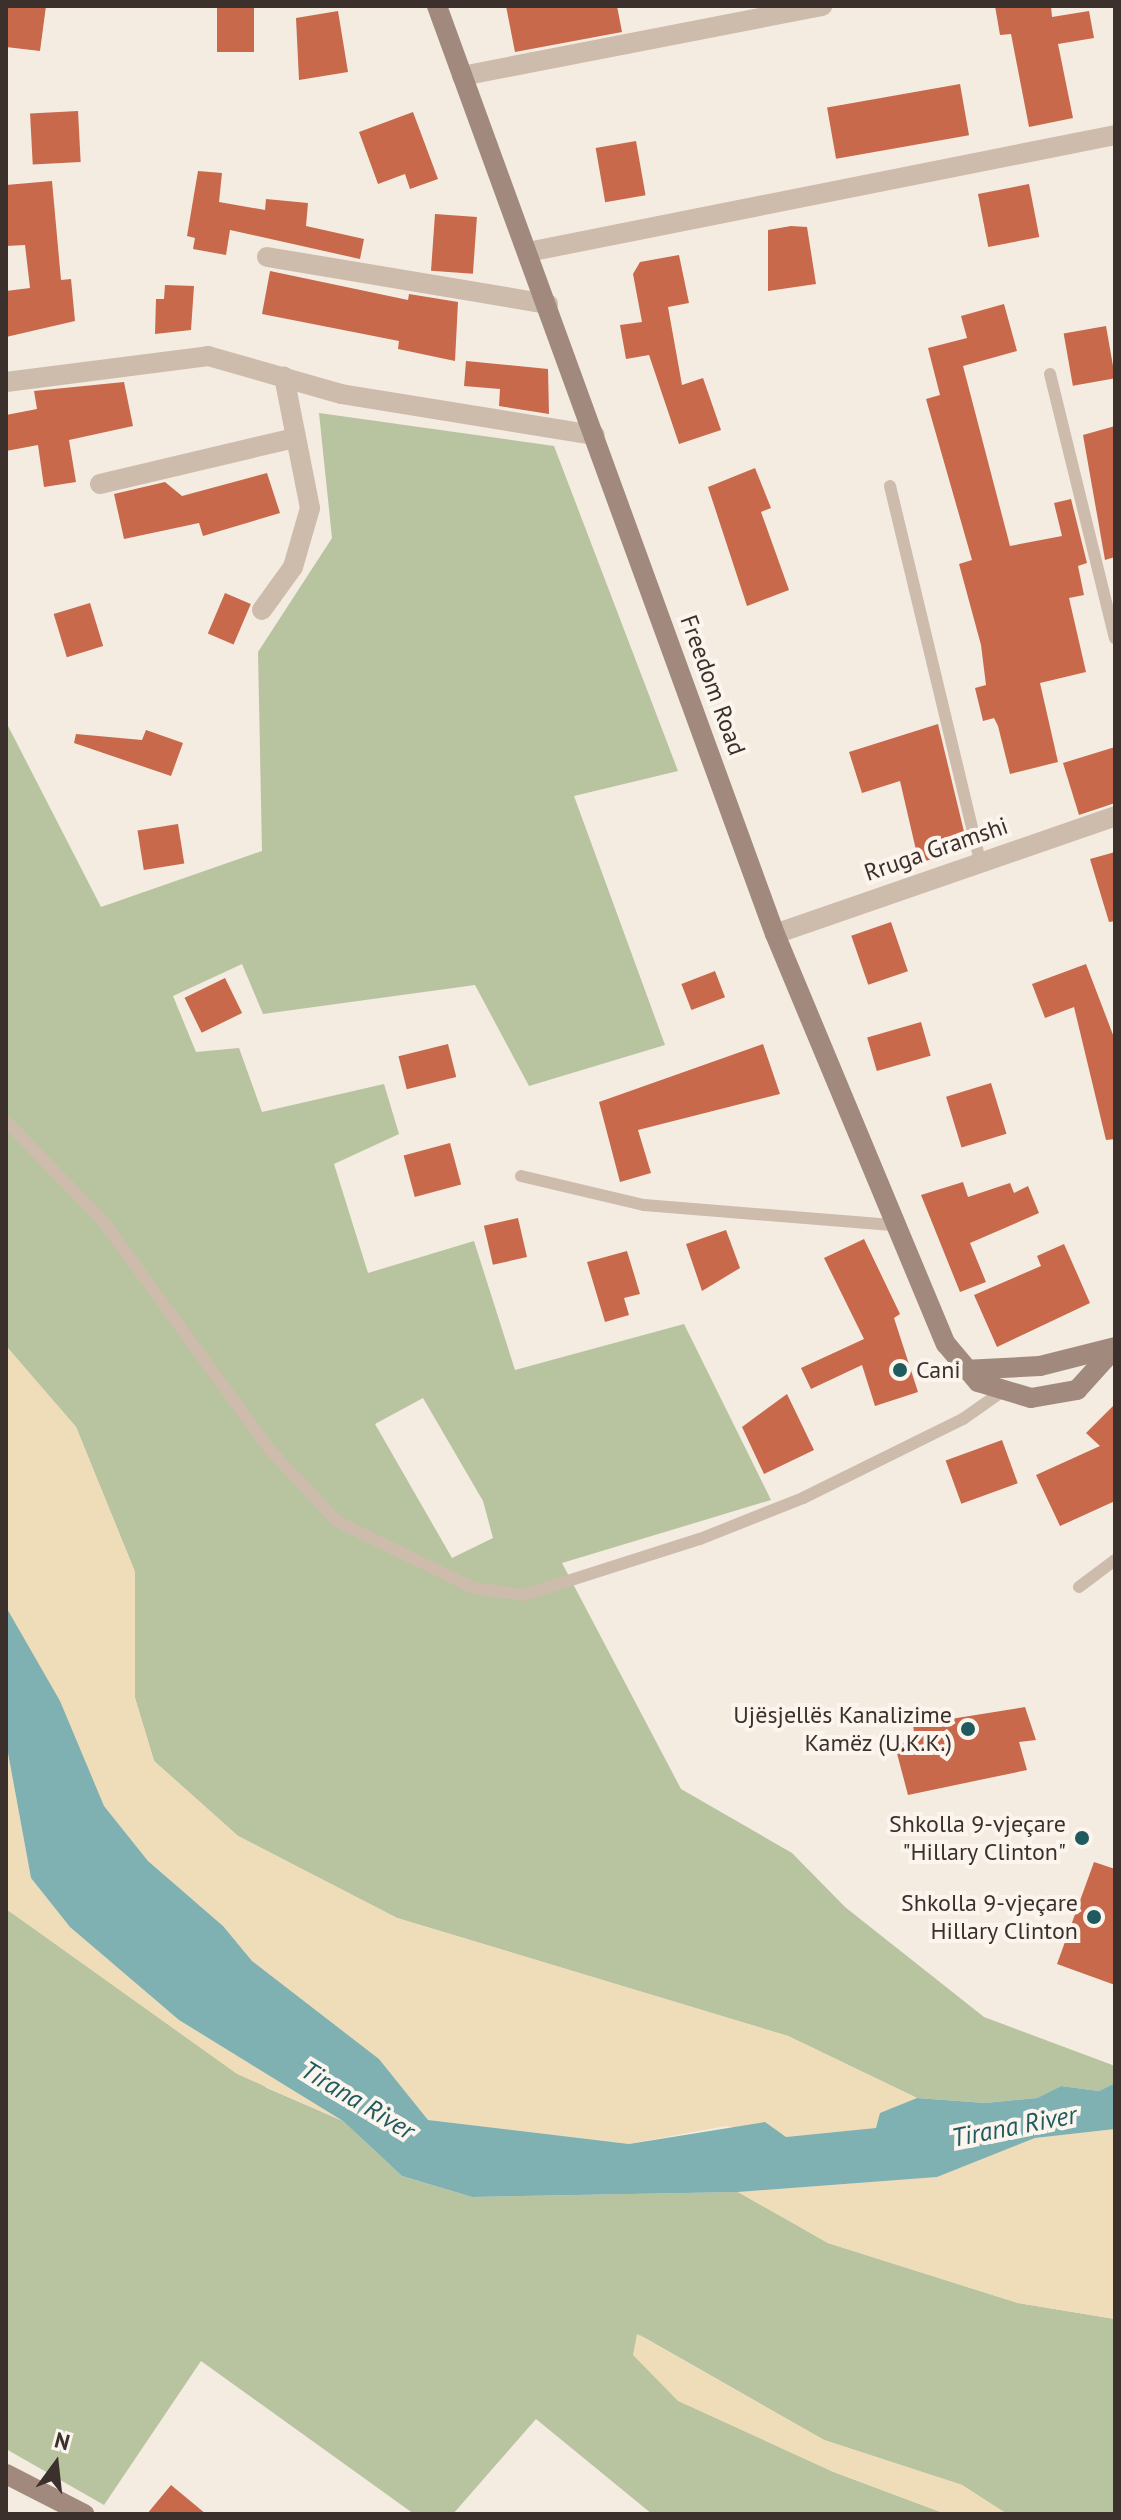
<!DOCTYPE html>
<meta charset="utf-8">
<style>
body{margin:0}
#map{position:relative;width:1121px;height:2520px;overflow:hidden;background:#f4ebe1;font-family:"PT Sans",sans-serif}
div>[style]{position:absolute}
.green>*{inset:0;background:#b8c4a0}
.sand>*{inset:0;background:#efdcb8}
.water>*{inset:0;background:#7fb0b2}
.building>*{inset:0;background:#c8694b;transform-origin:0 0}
.lane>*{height:12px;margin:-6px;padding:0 6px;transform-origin:6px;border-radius:6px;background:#cdbbac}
.street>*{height:20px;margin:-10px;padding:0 10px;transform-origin:10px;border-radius:10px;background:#cdbbac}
.secondary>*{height:20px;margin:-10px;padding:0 10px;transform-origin:10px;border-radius:10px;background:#a18a7d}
.dots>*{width:22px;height:22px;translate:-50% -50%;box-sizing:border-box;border:4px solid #fbf5ee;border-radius:50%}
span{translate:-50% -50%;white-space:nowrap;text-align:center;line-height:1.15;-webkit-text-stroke:8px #fbf5ee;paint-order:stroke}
.street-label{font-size:24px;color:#3b302b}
.poi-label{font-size:24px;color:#3b302b}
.left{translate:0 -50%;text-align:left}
.right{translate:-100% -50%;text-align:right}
.water-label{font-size:26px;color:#1f5a5e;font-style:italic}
.frame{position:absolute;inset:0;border:8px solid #3b302b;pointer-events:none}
.north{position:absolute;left:16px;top:2424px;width:80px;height:80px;-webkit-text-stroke:6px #fbf5ee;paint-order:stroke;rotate:15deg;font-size:22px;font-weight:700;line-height:32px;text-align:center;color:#3b302b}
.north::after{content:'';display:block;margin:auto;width:28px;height:36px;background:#3b302b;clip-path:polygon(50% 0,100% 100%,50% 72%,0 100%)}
</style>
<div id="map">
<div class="green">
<div style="clip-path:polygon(evenodd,319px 413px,554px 446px,678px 771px,574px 796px,665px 1045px,529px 1086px,475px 985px,263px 1014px,242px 964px,173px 996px,196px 1052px,239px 1048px,262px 1112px,384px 1084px,399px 1134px,334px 1164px,368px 1273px,474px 1241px,515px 1370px,684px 1324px,771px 1500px,562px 1563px,681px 1789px,792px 1853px,845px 1907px,984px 2017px,1115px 2066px,1115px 2083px,1099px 2091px,1061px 2086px,1037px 2098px,985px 2103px,917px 2098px,788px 2036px,397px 1918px,238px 1836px,154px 1761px,135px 1698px,135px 1572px,76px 1427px,6px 1346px,6px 722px,101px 907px,262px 851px,258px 652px,332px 538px,319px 413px,423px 1398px,483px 1501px,493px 1538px,452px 1558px,375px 1424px,423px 1398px)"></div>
<div style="clip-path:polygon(6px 1909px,267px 2088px,343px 2121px,402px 2176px,472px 2197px,738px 2192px,828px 2243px,1018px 2303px,1115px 2319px,1115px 2514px,1007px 2514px,962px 2485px,824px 2440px,638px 2334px,831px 2471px,946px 2514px,652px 2514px,536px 2419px,453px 2514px,414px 2514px,201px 2361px,104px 2505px,6px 2449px)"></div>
</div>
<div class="sand">
<div style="clip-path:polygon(6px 1346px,76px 1427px,135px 1572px,135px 1698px,154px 1761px,238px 1836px,397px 1918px,788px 2036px,917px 2098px,881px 2113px,876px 2128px,786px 2137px,726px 2126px,629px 2144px,428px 2120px,379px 2059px,252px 1961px,223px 1926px,148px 1861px,104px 1806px,6px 1607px)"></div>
<div style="clip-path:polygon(6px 1742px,31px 1878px,70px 1927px,179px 2020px,343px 2121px,237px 2074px,6px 1909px)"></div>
<div style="clip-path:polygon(1115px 2129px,1115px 2319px,1018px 2303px,828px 2243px,738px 2192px,937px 2177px,1035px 2138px)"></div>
<div style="clip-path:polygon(637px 2334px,824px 2440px,962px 2485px,1007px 2514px,946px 2514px,831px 2471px,678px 2401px,633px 2355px)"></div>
</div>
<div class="water">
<div style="clip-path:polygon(6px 1607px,60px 1701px,104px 1806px,148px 1861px,223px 1926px,252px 1961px,379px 2059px,428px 2120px,629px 2144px,765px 2122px,786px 2137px,876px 2128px,880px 2113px,917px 2098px,985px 2103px,1037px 2098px,1061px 2086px,1099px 2091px,1115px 2083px,1115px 2129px,1035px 2138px,937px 2177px,738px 2192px,472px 2197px,402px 2176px,343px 2121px,179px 2020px,70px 1927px,31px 1878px,6px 1742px)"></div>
</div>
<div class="building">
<div style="clip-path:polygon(6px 6px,46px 6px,40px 51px,6px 47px)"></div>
<div style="left:217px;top:6px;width:37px;height:46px"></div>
<div style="clip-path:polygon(506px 6px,617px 6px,622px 32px,515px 52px)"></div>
<div style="clip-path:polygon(995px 6px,1051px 6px,1052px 17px,1089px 11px,1094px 38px,1058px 44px,1073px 118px,1029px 127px,1011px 34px,1000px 35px)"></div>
<div style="clip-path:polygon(338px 11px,348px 72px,299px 80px,296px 18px)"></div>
<div style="left:960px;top:84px;width:52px;height:135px;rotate:80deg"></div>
<div style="left:78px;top:111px;width:51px;height:48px;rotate:87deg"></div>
<div style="clip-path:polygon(413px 112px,438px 179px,410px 189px,405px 174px,378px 184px,359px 132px)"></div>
<div style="left:636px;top:141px;width:55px;height:41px;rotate:80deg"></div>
<div style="clip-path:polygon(198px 171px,222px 173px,219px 202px,265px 210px,266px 199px,308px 203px,306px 226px,364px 239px,360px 259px,230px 230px,226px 255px,193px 249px,195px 238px,187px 236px)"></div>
<div style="clip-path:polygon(52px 181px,61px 280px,71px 279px,75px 321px,6px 337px,6px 291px,30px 288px,25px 245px,6px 246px,6px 185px)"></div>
<div style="left:1029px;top:184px;width:54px;height:52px;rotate:79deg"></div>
<div style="left:435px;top:214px;width:42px;height:57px;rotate:4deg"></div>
<div style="clip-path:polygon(791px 226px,807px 227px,816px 284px,768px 291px,768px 230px)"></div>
<div style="clip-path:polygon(679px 255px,689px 303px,668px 307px,682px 385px,703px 378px,721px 430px,679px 444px,649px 355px,626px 359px,620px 325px,642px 322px,633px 274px,640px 262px)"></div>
<div style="clip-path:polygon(270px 271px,408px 300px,409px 294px,458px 302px,455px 361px,398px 349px,399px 341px,262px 314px)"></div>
<div style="clip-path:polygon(165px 285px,194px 286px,191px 330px,155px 334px,156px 299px,164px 299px)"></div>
<div style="clip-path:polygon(1004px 304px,1017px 351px,963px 366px,1010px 546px,1062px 536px,1054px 503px,1071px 499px,1087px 563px,1078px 566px,1084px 595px,1069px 598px,1086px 672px,1040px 683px,1058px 762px,1010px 774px,998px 726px,994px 718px,983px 721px,975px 688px,986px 685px,981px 645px,959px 564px,972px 560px,926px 399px,940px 395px,928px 348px,967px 338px,961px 316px)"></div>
<div style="left:1106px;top:326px;width:53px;height:43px;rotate:80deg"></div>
<div style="clip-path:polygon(466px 361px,548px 369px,549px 414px,499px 406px,500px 389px,464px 386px)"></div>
<div style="clip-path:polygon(124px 382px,133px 426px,69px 440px,76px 482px,44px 487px,38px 445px,6px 451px,6px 415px,37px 409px,34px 391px)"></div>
<div style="clip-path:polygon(1115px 426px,1115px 557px,1105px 560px,1083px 435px)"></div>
<div style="clip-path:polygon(755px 468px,771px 508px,761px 512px,789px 590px,747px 606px,708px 487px)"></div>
<div style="clip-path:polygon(267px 473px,280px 513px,203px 536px,199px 523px,124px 539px,114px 494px,165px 482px,182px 496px)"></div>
<div style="left:225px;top:593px;width:28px;height:44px;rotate:23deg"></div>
<div style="left:90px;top:603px;width:45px;height:38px;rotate:73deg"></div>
<div style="clip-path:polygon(938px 724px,968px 848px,919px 863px,900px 781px,862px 793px,849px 752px)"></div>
<div style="clip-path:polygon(146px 730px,183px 743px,171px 776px,74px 743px,76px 734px,142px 740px)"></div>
<div style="clip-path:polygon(1115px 747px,1115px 803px,1079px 815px,1063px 763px)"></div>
<div style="left:178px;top:824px;width:40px;height:41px;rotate:81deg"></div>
<div style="clip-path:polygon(1115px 852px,1115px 921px,1109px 922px,1090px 859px)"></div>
<div style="left:891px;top:922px;width:52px;height:42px;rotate:71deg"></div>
<div style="clip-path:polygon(1086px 964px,1115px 1040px,1115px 1139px,1106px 1140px,1074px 1007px,1045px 1018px,1032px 984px)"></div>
<div style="left:715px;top:971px;width:28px;height:36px;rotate:69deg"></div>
<div style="left:225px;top:978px;width:39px;height:45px;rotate:64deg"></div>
<div style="left:921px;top:1022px;width:35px;height:56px;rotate:74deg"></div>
<div style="left:448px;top:1044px;width:34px;height:51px;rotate:76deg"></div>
<div style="clip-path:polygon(763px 1044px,780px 1094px,638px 1130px,651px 1173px,620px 1182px,599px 1102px)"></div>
<div style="left:991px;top:1083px;width:53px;height:47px;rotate:73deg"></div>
<div style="left:450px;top:1143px;width:43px;height:48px;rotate:75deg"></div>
<div style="clip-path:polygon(963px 1182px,968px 1197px,1010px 1183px,1014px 1193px,1028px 1186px,1039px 1213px,970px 1243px,986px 1282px,960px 1292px,921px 1195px)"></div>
<div style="left:518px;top:1218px;width:40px;height:35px;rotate:77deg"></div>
<div style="clip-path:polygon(726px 1230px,740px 1268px,702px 1291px,686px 1244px)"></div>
<div style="clip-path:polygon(864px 1239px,900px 1314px,894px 1318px,918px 1392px,875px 1406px,862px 1365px,811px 1389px,801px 1368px,864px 1339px,824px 1258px)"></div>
<div style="clip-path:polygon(1064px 1244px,1090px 1303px,997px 1347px,974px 1295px,1041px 1266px,1037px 1256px)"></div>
<div style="clip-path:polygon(627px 1251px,640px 1294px,624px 1298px,629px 1315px,605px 1322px,587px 1262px)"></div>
<div style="clip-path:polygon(787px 1394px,814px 1450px,764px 1474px,742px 1427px)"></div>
<div style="clip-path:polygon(1115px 1404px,1115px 1501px,1060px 1526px,1036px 1475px,1100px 1446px,1086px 1433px)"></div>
<div style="left:1002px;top:1440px;width:46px;height:60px;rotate:70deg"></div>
<div style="clip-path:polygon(1025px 1707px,1036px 1740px,1019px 1742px,1027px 1770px,908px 1795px,895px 1746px,915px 1740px,913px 1725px)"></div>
<div style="clip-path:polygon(1094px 1862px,1115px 1869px,1115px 1985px,1057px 1964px)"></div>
<div style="clip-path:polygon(171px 2485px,206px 2514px,147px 2514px)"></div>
</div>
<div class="lane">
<div style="left:1050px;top:374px;width:272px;rotate:76.2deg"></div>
<div style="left:890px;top:486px;width:385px;rotate:76.5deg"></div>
<div style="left:6px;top:1121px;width:139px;rotate:45.9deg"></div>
<div style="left:103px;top:1221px;width:283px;rotate:53.9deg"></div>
<div style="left:270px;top:1450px;width:98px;rotate:46.7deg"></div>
<div style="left:337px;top:1521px;width:152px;rotate:26.2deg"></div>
<div style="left:473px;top:1588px;width:51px;rotate:7.8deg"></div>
<div style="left:524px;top:1595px;width:185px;rotate:-17.7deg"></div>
<div style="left:700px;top:1539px;width:111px;rotate:-21.7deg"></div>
<div style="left:803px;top:1498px;width:178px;rotate:-26.3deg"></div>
<div style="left:963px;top:1419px;width:45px;rotate:-35.1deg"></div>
<div style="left:521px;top:1176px;width:126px;rotate:13.3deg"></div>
<div style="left:644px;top:1205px;width:252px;rotate:4.6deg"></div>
<div style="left:1079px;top:1587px;width:45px;rotate:-36.9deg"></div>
</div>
<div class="street">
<div style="left:462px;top:76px;width:367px;rotate:-11deg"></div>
<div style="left:528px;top:252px;width:599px;rotate:-11.27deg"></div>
<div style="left:267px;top:257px;width:285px;rotate:9.5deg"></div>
<div style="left:6px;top:382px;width:204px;rotate:-7.3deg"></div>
<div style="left:208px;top:356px;width:138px;rotate:15.9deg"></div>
<div style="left:341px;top:394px;width:257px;rotate:9.2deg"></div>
<div style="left:100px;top:484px;width:199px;rotate:-13.3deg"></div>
<div style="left:262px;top:610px;width:53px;rotate:-54.2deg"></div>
<div style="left:293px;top:567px;width:61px;rotate:-73.9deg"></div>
<div style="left:310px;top:508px;width:134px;rotate:-101.2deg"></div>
<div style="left:775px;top:934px;width:360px;rotate:-19.1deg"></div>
</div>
<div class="secondary">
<div style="left:437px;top:6px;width:988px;rotate:69.99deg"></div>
<div style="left:775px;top:934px;width:444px;rotate:67.4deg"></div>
<div style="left:946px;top:1344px;width:50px;rotate:49.9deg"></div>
<div style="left:978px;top:1382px;width:55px;rotate:16.8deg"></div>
<div style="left:1031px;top:1398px;width:47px;rotate:-9.9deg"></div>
<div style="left:1077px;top:1390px;width:57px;rotate:-47.9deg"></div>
<div style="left:964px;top:1370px;width:76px;rotate:-3deg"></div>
<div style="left:1040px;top:1366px;width:77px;rotate:-14.2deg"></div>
<div style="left:6px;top:2474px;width:88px;rotate:27.1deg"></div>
</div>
<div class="dots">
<div style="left:900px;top:1370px;background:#1f5a5e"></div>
<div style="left:968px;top:1729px;background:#1f5a5e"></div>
<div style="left:1082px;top:1838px;background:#1f5a5e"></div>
<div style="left:1094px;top:1917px;background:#1f5a5e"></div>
</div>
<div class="street-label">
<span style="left:713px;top:685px;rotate:70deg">Freedom Road</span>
<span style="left:936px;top:849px;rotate:-19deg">Rruga Gramshi</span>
</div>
<div class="poi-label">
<span class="left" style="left:916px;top:1370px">Cani</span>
<span class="right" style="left:952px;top:1729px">Ujësjellës Kanalizime<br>Kamëz (U.K.K.)</span>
<span class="right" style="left:1066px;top:1838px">Shkolla 9-vjeçare<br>"Hillary Clinton"</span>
<span class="right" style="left:1078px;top:1917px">Shkolla 9-vjeçare<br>Hillary Clinton</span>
</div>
<div class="water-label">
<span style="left:358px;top:2100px;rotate:31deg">Tirana River</span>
<span style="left:1014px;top:2126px;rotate:-11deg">Tirana River</span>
</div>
<div class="frame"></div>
<div class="north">N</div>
</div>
